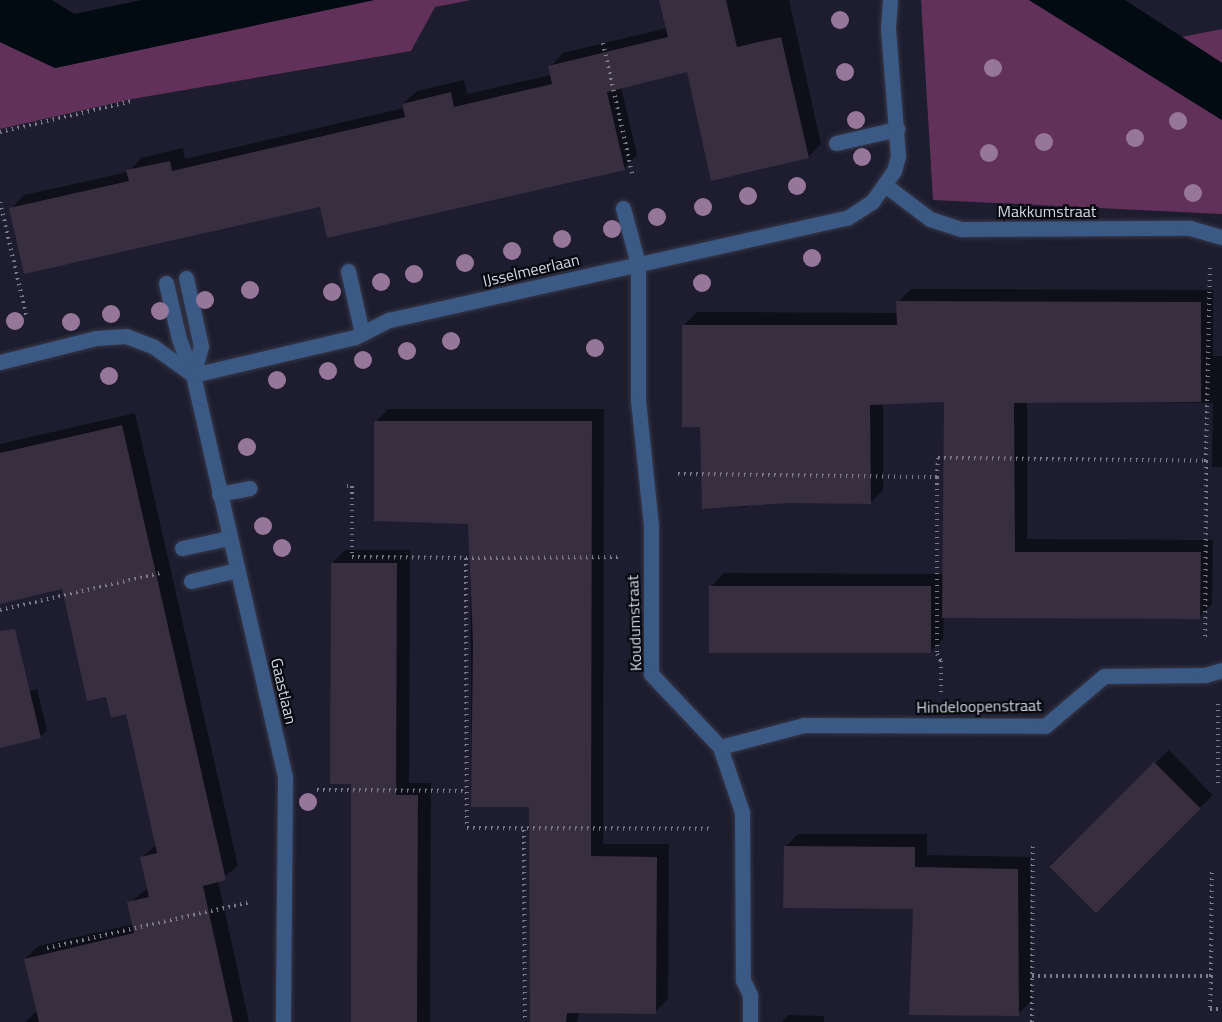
<!DOCTYPE html>
<style>
body{margin:0}
#map{position:relative;width:1222px;height:1022px;overflow:hidden;background:#1d1d2f;font-family:"Titillium Web",sans-serif}
div>[style]{position:absolute}
.green>*{inset:0;background:#61315a}
.water>*{inset:0;background:#010b11}
.shadow>*{inset:0;background:#0007;transform-origin:0 0}
.building>*{inset:0;background:#372e3f;transform-origin:0 0}
.path>*{height:4px;margin-top:-2px;transform-origin:0;background:repeating-linear-gradient(90deg,#7b7b8a 0 1.5px,transparent 0 6px)}
.roads{filter:drop-shadow(0 0 2px #373748) drop-shadow(0 0 2px #373748)}
.minor>*{height:15px;margin:-7.5px;padding:0 7.5px;transform-origin:7.5px;border-radius:7.5px;background:#3a5984}
.trees>*{width:18px;height:18px;margin:-9px;border-radius:50%;background:#977799}
span{translate:-50% -50%;white-space:nowrap;text-align:center;line-height:1.15;-webkit-text-stroke:4.5px #080810;paint-order:stroke}
.street-label{font-size:16px;color:#d5d6e2}
</style>
<div id="map">
<div class="green">
<div style="clip-path:polygon(374px 0,471px 0,435px 7px,411px 51px,132px 99px,0 129px,0 42px,55px 68px)"></div>
<div style="clip-path:polygon(921px 0,1029px 0,1222px 120px,1222px 214px,933px 200px)"></div>
<div style="clip-path:polygon(1222px 29px,1222px 63px,1182px 37px)"></div>
</div>
<div class="water">
<div style="clip-path:polygon(0 0,52px 0,74px 14px,142px 0,374px 0,55px 68px,0 42px)"></div>
<div style="clip-path:polygon(1029px 0,1125px 0,1222px 63px,1222px 120px)"></div>
</div>
<div class="shadow">
<div style="clip-path:polygon(661px 0,789px 0,821px 144px,808px 157px,688px 70px,621px 87px,637px 155px,624px 168px,321px 205px,11px 209px,24px 195px,128px 172px,141px 158px,183px 148px,185px 159px,404px 108px,403px 104px,417px 91px,464px 80px,467px 94px,551px 75px,550px 67px,563px 53px,667px 28px)"></div>
<div style="clip-path:polygon(911px 289px,1213px 290px,1213px 356px,1222px 356px,1222px 467px,1212px 467px,1213px 403px,1027px 401px,1027px 539px,1213px 540px,1212px 604px,1199px 617px,944px 616px,943px 639px,930px 652px,711px 587px,724px 573px,944px 574px,945px 401px,883px 403px,883px 490px,870px 503px,751px 503px,747px 507px,703px 508px,701px 426px,684px 325px,697px 312px,898px 313px,898px 302px)"></div>
<div style="clip-path:polygon(388px 409px,604px 409px,603px 844px,669px 844px,668px 999px,655px 1012px,579px 1012px,577px 1022px,531px 1022px,531px 806px,472px 806px,470px 523px,375px 422px)"></div>
<div style="clip-path:polygon(135px 413px,238px 866px,218px 881px,249px 1022px,25px 1022px,37px 1011px,25px 959px,38px 946px,134px 924px,129px 903px,148px 888px,141px 858px,157px 844px,127px 712px,107px 695px,63px 588px,0 603px,0 444px)"></div>
<div style="clip-path:polygon(345px 550px,410px 550px,409px 783px,431px 783px,430px 1022px,352px 1022px,353px 783px,332px 563px)"></div>
<div style="clip-path:polygon(37px 689px,47px 731px,40px 737px,0 747px,0 698px)"></div>
<div style="left:1169px;top:750px;width:63px;height:166px;rotate:46deg"></div>
<div style="clip-path:polygon(798px 834px,927px 834px,927px 855px,1030px 857px,1031px 1001px,1018px 1014px,914px 908px,785px 847px)"></div>
<div style="clip-path:polygon(788px 1015px,824px 1016px,824px 1022px,782px 1022px)"></div>
</div>
<div class="building">
<div style="clip-path:polygon(659px 0,726px 0,737px 47px,781px 37px,809px 158px,711px 181px,687px 72px,607px 92px,625px 170px,327px 238px,320px 207px,24px 274px,9px 208px,129px 181px,126px 170px,170px 161px,172px 171px,405px 117px,402px 104px,451px 92px,454px 107px,552px 84px,548px 66px,668px 37px)"></div>
<div style="clip-path:polygon(896px 301px,1201px 302px,1201px 402px,1014px 403px,1015px 552px,1201px 552px,1200px 619px,942px 618px,944px 402px,870px 405px,871px 504px,788px 503px,702px 509px,700px 427px,682px 427px,682px 325px,897px 325px)"></div>
<div style="clip-path:polygon(374px 421px,592px 421px,591px 856px,657px 857px,656px 1014px,567px 1013px,566px 1022px,530px 1022px,529px 807px,471px 807px,473px 642px,468px 524px,374px 521px)"></div>
<div style="clip-path:polygon(122px 425px,226px 880px,203px 886px,233px 1022px,39px 1022px,24px 959px,134px 933px,127px 902px,149px 897px,140px 857px,157px 853px,126px 714px,111px 718px,106px 697px,87px 701px,62px 589px,0 604px,0 453px)"></div>
<div style="clip-path:polygon(331px 563px,397px 563px,396px 795px,418px 795px,417px 1022px,351px 1022px,351px 784px,330px 784px)"></div>
<div style="left:709px;top:586px;width:222px;height:67px"></div>
<div style="clip-path:polygon(15px 629px,41px 738px,0 748px,0 631px)"></div>
<div style="left:1154px;top:762px;width:66px;height:148px;rotate:45deg"></div>
<div style="clip-path:polygon(784px 846px,915px 847px,915px 867px,1018px 869px,1019px 1016px,909px 1015px,913px 909px,783px 908px)"></div>
</div>
<div class="path">
<div style="left:603px;top:43px;width:137px;rotate:77.4deg"></div>
<div style="left:0;top:132px;width:136px;rotate:-13.2deg"></div>
<div style="left:0;top:202px;width:116px;rotate:77deg"></div>
<div style="left:1206px;top:461px;width:193px;rotate:-88.8deg"></div>
<div style="left:678px;top:474px;width:259px;rotate:0.7deg"></div>
<div style="left:937px;top:477px;width:177px;rotate:90deg"></div>
<div style="left:937px;top:654px;width:8px;rotate:60deg"></div>
<div style="left:941px;top:661px;width:31px;rotate:90deg"></div>
<div style="left:937px;top:477px;width:19px;rotate:-87deg"></div>
<div style="left:938px;top:458px;width:268px;rotate:0.6deg"></div>
<div style="left:1206px;top:461px;width:180px;rotate:90.3deg"></div>
<div style="left:347px;top:486px;width:5px"></div>
<div style="left:352px;top:486px;width:71px;rotate:90deg"></div>
<div style="left:352px;top:557px;width:114px;rotate:0.5deg"></div>
<div style="left:466px;top:558px;width:270px;rotate:89.8deg"></div>
<div style="left:467px;top:828px;width:242px;rotate:0.2deg"></div>
<div style="left:466px;top:558px;width:153px;rotate:-0.4deg"></div>
<div style="left:0;top:610px;width:164px;rotate:-13deg"></div>
<div style="left:1218px;top:783px;width:79px;rotate:-90deg"></div>
<div style="left:317px;top:790px;width:149px;rotate:0.4deg"></div>
<div style="left:524px;top:830px;width:192px;rotate:89.7deg"></div>
<div style="left:47px;top:948px;width:209px;rotate:-12.7deg"></div>
<div style="left:1032px;top:976px;width:179px"></div>
<div style="left:1211px;top:976px;width:33px;rotate:92deg"></div>
<div style="left:1210px;top:1009px;width:12px"></div>
<div style="left:1211px;top:976px;width:106px;rotate:-89.5deg"></div>
<div style="left:1032px;top:1022px;width:179px;rotate:-89.7deg"></div>
</div>
<div class="roads">
<div class="minor">
<div style="left:836px;top:143px;width:63px;rotate:-12.9deg"></div>
<div style="left:885px;top:185px;width:56px;rotate:37.1deg"></div>
<div style="left:930px;top:219px;width:33px;rotate:18deg"></div>
<div style="left:961px;top:229px;width:229px;rotate:-0.3deg"></div>
<div style="left:1190px;top:228px;width:33px;rotate:16deg"></div>
<div style="left:623px;top:208px;width:58px;rotate:75deg"></div>
<div style="left:638px;top:264px;width:136px;rotate:90deg"></div>
<div style="left:638px;top:400px;width:126px;rotate:84.1deg"></div>
<div style="left:651px;top:525px;width:149px;rotate:90deg"></div>
<div style="left:651px;top:674px;width:100px;rotate:46.6deg"></div>
<div style="left:720px;top:747px;width:69px;rotate:71.3deg"></div>
<div style="left:742px;top:812px;width:168px;rotate:89.7deg"></div>
<div style="left:743px;top:980px;width:17px;rotate:65deg"></div>
<div style="left:750px;top:995px;width:27px;rotate:90deg"></div>
<div style="left:348px;top:271px;width:64px;rotate:77.3deg"></div>
<div style="left:186px;top:278px;width:70px;rotate:77.6deg"></div>
<div style="left:201px;top:346px;width:30px;rotate:105deg"></div>
<div style="left:166px;top:283px;width:57px;rotate:76.9deg"></div>
<div style="left:179px;top:339px;width:39px;rotate:69deg"></div>
<div style="left:193px;top:375px;width:413px;rotate:77.1deg"></div>
<div style="left:285px;top:778px;width:244px;rotate:90.5deg"></div>
<div style="left:0;top:362px;width:99px;rotate:-14deg"></div>
<div style="left:96px;top:338px;width:30px;rotate:-4deg"></div>
<div style="left:126px;top:336px;width:30px;rotate:21deg"></div>
<div style="left:154px;top:347px;width:48px;rotate:35.7deg"></div>
<div style="left:193px;top:375px;width:166px;rotate:-13.2deg"></div>
<div style="left:355px;top:337px;width:38px;rotate:-27deg"></div>
<div style="left:389px;top:320px;width:469px;rotate:-12.6deg"></div>
<div style="left:847px;top:218px;width:30px;rotate:-33deg"></div>
<div style="left:872px;top:202px;width:38px;rotate:-55deg"></div>
<div style="left:894px;top:171px;width:16px;rotate:-75deg"></div>
<div style="left:898px;top:156px;width:128px;rotate:-94.5deg"></div>
<div style="left:888px;top:28px;width:28px;rotate:-86deg"></div>
<div style="left:219px;top:494px;width:31px;rotate:-11deg"></div>
<div style="left:182px;top:548px;width:48px;rotate:-12deg"></div>
<div style="left:191px;top:581px;width:47px;rotate:-13.4deg"></div>
<div style="left:720px;top:747px;width:87px;rotate:-14.7deg"></div>
<div style="left:804px;top:725px;width:241px;rotate:0.2deg"></div>
<div style="left:1045px;top:726px;width:77px;rotate:-40.3deg"></div>
<div style="left:1104px;top:676px;width:101px;rotate:-0.6deg"></div>
<div style="left:1205px;top:675px;width:18px;rotate:-16deg"></div>
</div>
</div>
<div class="trees">
<div style="left:840px;top:20px"></div>
<div style="left:993px;top:68px"></div>
<div style="left:845px;top:72px"></div>
<div style="left:856px;top:120px"></div>
<div style="left:1178px;top:121px"></div>
<div style="left:1135px;top:138px"></div>
<div style="left:1044px;top:142px"></div>
<div style="left:989px;top:153px"></div>
<div style="left:862px;top:157px"></div>
<div style="left:797px;top:186px"></div>
<div style="left:1193px;top:193px"></div>
<div style="left:748px;top:196px"></div>
<div style="left:703px;top:207px"></div>
<div style="left:657px;top:217px"></div>
<div style="left:612px;top:229px"></div>
<div style="left:562px;top:239px"></div>
<div style="left:512px;top:251px"></div>
<div style="left:812px;top:258px"></div>
<div style="left:465px;top:263px"></div>
<div style="left:414px;top:274px"></div>
<div style="left:381px;top:282px"></div>
<div style="left:702px;top:283px"></div>
<div style="left:250px;top:290px"></div>
<div style="left:332px;top:292px"></div>
<div style="left:205px;top:300px"></div>
<div style="left:160px;top:311px"></div>
<div style="left:111px;top:314px"></div>
<div style="left:15px;top:321px"></div>
<div style="left:71px;top:322px"></div>
<div style="left:451px;top:341px"></div>
<div style="left:595px;top:348px"></div>
<div style="left:407px;top:351px"></div>
<div style="left:363px;top:360px"></div>
<div style="left:328px;top:371px"></div>
<div style="left:109px;top:376px"></div>
<div style="left:277px;top:380px"></div>
<div style="left:247px;top:447px"></div>
<div style="left:263px;top:526px"></div>
<div style="left:282px;top:548px"></div>
<div style="left:308px;top:802px"></div>
</div>
<div class="street-label">
<span style="left:1047px;top:211px">Makkumstraat</span>
<span style="left:531px;top:270px;rotate:-13deg">IJsselmeerlaan</span>
<span style="left:634px;top:623px;rotate:-92deg">Koudumstraat</span>
<span style="left:284px;top:691px;rotate:77deg">Gaastlaan</span>
<span style="left:979px;top:706px;rotate:-1deg">Hindeloopenstraat</span>
</div>
</div>
